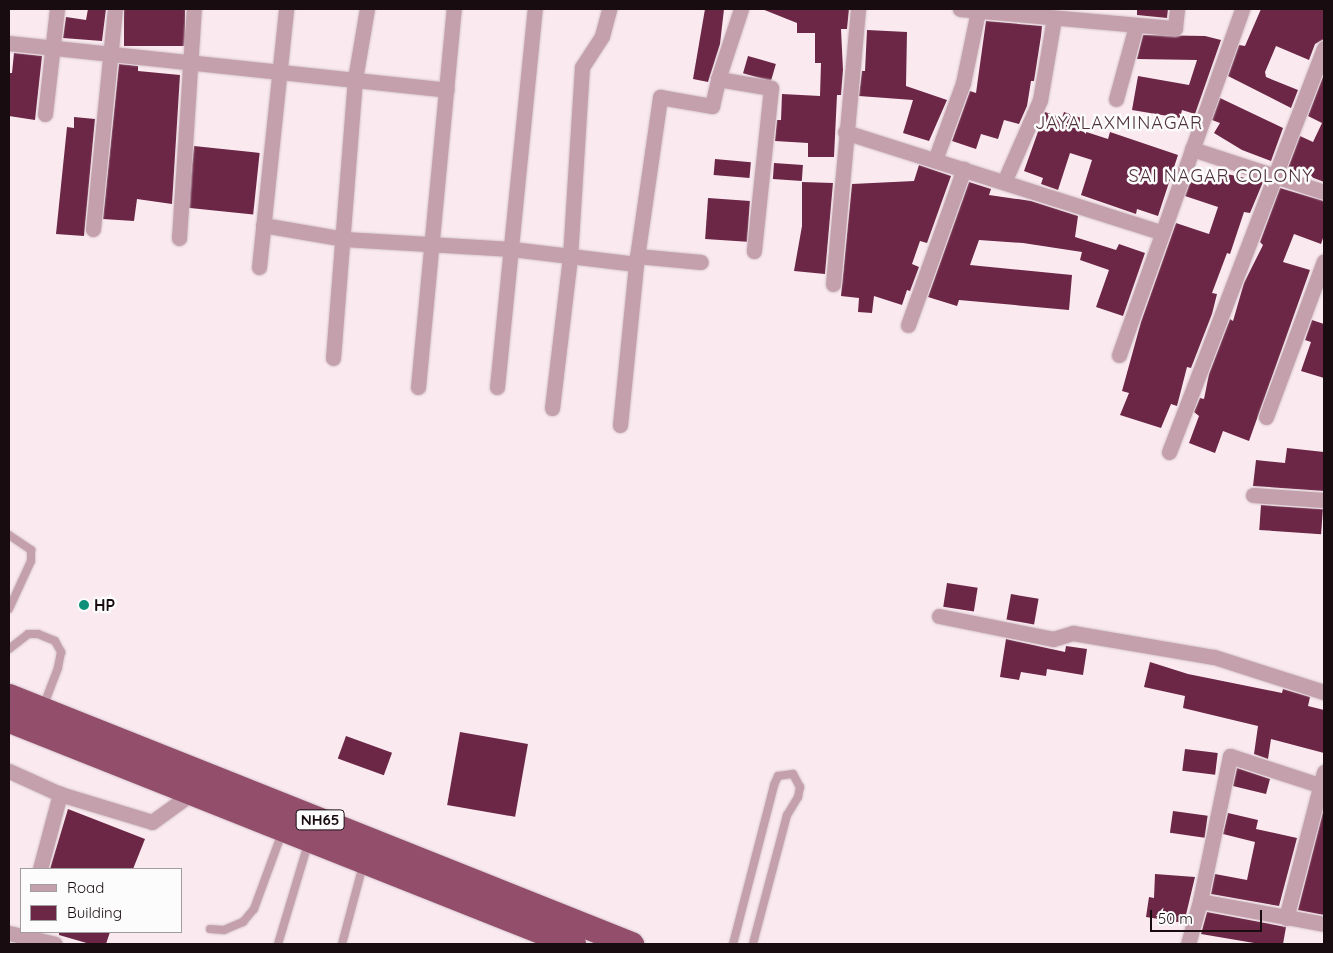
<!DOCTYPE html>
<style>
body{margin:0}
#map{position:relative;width:1333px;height:953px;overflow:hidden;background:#faeaf0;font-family:Quicksand,sans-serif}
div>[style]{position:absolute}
.building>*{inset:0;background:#6c2746;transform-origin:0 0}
.roads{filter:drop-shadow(0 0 1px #d6c6cc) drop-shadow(0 0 1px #d6c6cc)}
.service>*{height:8px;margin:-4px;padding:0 4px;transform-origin:4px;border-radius:4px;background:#c49fac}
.minor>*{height:15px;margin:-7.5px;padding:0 7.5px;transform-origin:7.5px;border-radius:7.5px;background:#c49fac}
.trunk>*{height:25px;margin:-12.5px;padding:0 12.5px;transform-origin:12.5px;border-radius:12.5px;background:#924e6a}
.dots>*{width:14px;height:14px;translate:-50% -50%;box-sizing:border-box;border:2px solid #fcfcfc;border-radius:50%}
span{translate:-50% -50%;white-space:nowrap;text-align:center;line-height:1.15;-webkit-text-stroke:5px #fcfcfc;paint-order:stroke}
.shield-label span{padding:1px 4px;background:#fcfcfc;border:1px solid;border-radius:4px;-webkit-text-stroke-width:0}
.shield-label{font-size:15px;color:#180c11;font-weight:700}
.poi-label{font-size:16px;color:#180c11;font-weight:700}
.left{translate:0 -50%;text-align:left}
.neighbourhood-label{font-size:18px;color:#4e303b;letter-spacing:1px}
.frame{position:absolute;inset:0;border:10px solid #180c11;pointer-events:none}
.legend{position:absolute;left:20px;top:868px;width:162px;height:65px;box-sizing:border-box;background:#fcfcfc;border:1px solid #a19c9e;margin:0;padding:6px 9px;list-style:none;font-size:15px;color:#180c11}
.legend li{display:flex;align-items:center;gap:10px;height:25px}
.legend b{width:25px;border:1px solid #a19c9e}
.scale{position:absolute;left:1150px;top:910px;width:112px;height:22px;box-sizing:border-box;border:2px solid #180c11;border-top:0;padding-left:6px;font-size:15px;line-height:18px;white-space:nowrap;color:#180c11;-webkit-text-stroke:4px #fcfcfc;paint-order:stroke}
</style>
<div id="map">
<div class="building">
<div style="clip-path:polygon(88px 9px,106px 9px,102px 41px,63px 38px,66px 17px,86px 20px)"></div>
<div style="left:124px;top:9px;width:61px;height:37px"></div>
<div style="clip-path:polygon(705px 9px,724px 9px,720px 44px,708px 82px,693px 79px)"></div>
<div style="clip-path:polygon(762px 9px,849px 9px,847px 29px,841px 29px,843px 70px,841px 95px,837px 95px,834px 157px,808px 157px,808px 143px,775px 141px,777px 120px,781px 120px,782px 94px,820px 96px,821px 63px,815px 63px,815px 33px,797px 33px,797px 23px)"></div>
<div style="clip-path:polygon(1137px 9px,1168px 9px,1167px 18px,1137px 15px)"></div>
<div style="clip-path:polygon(1261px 9px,1324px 9px,1324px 39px,1315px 44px,1309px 60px,1276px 46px,1265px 72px,1266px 77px,1298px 90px,1291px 108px,1228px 76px,1239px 45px,1245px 46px)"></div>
<div style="clip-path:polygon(986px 21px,1042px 26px,1041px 36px,1034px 81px,1031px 81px,1027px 106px,1019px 124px,1004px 120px,998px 139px,981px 134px,976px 149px,952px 141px,970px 91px,976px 93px)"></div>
<div style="clip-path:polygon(867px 30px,907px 32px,906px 86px,947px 100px,929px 141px,903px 133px,913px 100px,859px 96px,862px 71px,865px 71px)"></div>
<div style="clip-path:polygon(1143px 35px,1205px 36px,1221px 40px,1195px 114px,1182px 110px,1180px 118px,1132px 110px,1138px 76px,1189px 85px,1197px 60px,1137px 59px)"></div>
<div style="clip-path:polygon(14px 53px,42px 56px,35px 120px,9px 116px,9px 73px,12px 73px)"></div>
<div style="left:748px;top:56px;width:29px;height:18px;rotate:16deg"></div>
<div style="clip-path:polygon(119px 64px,138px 66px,138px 71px,180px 75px,172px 204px,137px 199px,134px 221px,103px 219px)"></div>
<div style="clip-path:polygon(1324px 74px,1324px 182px,1288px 168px,1300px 136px,1313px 142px,1322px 123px,1308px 116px)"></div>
<div style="clip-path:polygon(1220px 98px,1283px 128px,1271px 161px,1242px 150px,1214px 133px,1220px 123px,1212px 120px)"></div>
<div style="clip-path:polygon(1045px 112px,1062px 118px,1064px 112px,1081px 118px,1077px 129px,1108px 139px,1110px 132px,1178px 155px,1158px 216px,1137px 209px,1136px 214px,1081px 195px,1092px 160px,1070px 153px,1058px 190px,1041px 184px,1043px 178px,1024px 171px)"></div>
<div style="clip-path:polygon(74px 117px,95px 119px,84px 236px,56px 234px,67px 127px,74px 128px)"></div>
<div style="left:194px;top:146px;width:66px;height:62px;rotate:6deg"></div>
<div style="left:715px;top:159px;width:36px;height:16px;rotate:5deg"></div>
<div style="left:774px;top:163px;width:29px;height:16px;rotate:4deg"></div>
<div style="clip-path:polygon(919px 165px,951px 176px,927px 243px,920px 241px,912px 264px,919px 267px,910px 291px,907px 290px,902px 305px,874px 296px,872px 313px,858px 312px,859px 298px,841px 296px,852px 184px,914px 181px)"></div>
<div style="clip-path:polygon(1194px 172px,1216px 179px,1218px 172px,1263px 182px,1250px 213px,1244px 212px,1230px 254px,1227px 253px,1212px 293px,1217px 294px,1212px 314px,1191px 368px,1187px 367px,1177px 406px,1171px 404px,1161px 428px,1120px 415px,1129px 393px,1122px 391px,1141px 322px,1176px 223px,1209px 234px,1218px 207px,1185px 196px)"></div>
<div style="clip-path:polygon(802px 182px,833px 183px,825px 274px,794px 271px,802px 226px)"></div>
<div style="clip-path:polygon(969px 182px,991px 189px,989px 195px,1031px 201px,1078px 216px,1075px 237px,1116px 250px,1119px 244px,1145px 253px,1123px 316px,1096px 307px,1109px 270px,1080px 260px,1082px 252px,1023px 243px,979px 240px,970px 265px,1072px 275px,1069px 310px,959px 300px,957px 306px,928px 297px)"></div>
<div style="clip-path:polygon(1280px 188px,1324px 201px,1324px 235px,1321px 244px,1294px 234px,1283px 262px,1310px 270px,1249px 441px,1223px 431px,1215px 453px,1189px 443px,1199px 416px,1194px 412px,1200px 398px,1204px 399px,1209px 374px,1230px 319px,1233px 321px,1244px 283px,1263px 245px,1260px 242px)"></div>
<div style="left:708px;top:198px;width:42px;height:41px;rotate:4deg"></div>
<div style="clip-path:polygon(1312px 320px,1324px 324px,1324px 378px,1301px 371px,1311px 342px,1305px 340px)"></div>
<div style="clip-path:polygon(1287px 448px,1324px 452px,1324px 491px,1253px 486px,1256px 460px,1285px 463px)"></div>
<div style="left:1261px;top:505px;width:62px;height:25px;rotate:4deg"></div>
<div style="left:947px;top:583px;width:31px;height:24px;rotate:9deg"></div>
<div style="left:1011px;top:594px;width:28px;height:26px;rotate:10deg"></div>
<div style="clip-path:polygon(1006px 639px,1065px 652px,1066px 646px,1087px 649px,1083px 675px,1047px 669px,1046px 676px,1021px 672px,1019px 680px,1000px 677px)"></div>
<div style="clip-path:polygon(1150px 662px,1188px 674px,1282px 693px,1283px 689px,1310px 697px,1308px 706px,1324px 710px,1324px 753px,1271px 739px,1268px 759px,1254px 754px,1258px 726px,1183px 708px,1185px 696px,1144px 687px)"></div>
<div style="left:460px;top:732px;width:69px;height:74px;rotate:10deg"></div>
<div style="left:346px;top:736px;width:49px;height:24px;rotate:20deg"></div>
<div style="left:1185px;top:749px;width:33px;height:22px;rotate:7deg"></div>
<div style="clip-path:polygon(1237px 768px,1270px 779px,1266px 794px,1233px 786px)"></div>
<div style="clip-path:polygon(1324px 808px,1324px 915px,1298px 910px)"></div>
<div style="clip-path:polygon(68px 809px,145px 839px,133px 869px,50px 869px)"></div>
<div style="left:1173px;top:811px;width:35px;height:22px;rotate:8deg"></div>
<div style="clip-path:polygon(1228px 813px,1258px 820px,1256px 829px,1297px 838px,1279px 906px,1211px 894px,1215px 874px,1247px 880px,1255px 842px,1223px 834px)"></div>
<div style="clip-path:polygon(1155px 874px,1195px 877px,1184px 923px,1146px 917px,1149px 897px,1154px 898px)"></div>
<div style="clip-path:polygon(1207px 912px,1286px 927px,1283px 944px,1260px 944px,1201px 934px)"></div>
<div style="clip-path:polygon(59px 932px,110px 932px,106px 944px,90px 944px,59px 935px)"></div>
</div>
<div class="roads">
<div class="service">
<div style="left:9px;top:535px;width:27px;rotate:34deg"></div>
<div style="left:31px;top:550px;width:11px;rotate:90deg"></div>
<div style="left:31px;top:561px;width:53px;rotate:114.6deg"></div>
<div style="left:9px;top:649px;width:24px;rotate:-38deg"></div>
<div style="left:28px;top:634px;width:10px"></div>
<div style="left:38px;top:634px;width:18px;rotate:22deg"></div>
<div style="left:55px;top:641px;width:13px;rotate:61deg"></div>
<div style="left:61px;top:652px;width:16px;rotate:101deg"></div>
<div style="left:58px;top:668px;width:42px;rotate:111deg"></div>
<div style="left:210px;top:929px;width:14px;rotate:4deg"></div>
<div style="left:224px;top:930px;width:21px;rotate:-23deg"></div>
<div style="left:243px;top:922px;width:17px;rotate:-50deg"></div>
<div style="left:254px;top:909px;width:81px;rotate:-69.8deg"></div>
<div style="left:278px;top:944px;width:104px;rotate:-73.3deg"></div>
<div style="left:342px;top:944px;width:82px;rotate:-75.1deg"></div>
<div style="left:733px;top:944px;width:164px;rotate:-75.5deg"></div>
<div style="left:774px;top:785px;width:10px;rotate:-66deg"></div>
<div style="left:778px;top:776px;width:15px;rotate:-8deg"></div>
<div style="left:793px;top:774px;width:15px;rotate:62deg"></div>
<div style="left:800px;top:787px;width:10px;rotate:101deg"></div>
<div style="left:798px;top:797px;width:21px;rotate:121deg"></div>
<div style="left:787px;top:815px;width:133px;rotate:104.8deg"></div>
</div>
<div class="minor">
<div style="left:741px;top:9px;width:74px;rotate:108.2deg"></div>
<div style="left:718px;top:79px;width:54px;rotate:9.6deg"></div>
<div style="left:771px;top:88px;width:164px;rotate:96deg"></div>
<div style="left:960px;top:9px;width:216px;rotate:5.1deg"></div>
<div style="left:1175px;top:28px;width:19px;rotate:-84deg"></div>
<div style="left:9px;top:43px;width:440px;rotate:6.1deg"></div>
<div style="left:1116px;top:99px;width:76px;rotate:-74.7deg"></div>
<div style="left:45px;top:114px;width:106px;rotate:-83.5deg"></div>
<div style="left:845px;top:132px;width:331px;rotate:17.6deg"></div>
<div style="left:1192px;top:149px;width:139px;rotate:18deg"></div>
<div style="left:935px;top:160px;width:82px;rotate:-70deg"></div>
<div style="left:963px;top:83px;width:74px;rotate:-78.2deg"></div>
<div style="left:1004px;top:182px;width:90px;rotate:-66.3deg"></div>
<div style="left:1040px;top:100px;width:83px;rotate:-80.3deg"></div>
<div style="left:263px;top:225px;width:82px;rotate:9.8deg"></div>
<div style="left:344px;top:239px;width:168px;rotate:3.4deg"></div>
<div style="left:512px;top:249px;width:125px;rotate:6.9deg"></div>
<div style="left:93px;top:229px;width:221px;rotate:-84.3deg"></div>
<div style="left:179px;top:238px;width:229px;rotate:-86.3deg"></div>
<div style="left:637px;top:256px;width:64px;rotate:5.4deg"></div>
<div style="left:259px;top:267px;width:259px;rotate:-84deg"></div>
<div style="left:833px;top:284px;width:276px;rotate:-84.8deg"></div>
<div style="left:908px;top:325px;width:166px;rotate:-70.3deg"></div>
<div style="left:1119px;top:355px;width:367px;rotate:-70.4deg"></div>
<div style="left:333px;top:358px;width:280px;rotate:-85.5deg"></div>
<div style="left:355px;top:79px;width:71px;rotate:-80.3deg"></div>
<div style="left:418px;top:387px;width:380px;rotate:-84.6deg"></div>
<div style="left:497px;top:387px;width:380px;rotate:-84.3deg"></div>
<div style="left:552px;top:408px;width:152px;rotate:-83.2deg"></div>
<div style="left:570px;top:257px;width:190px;rotate:-86.4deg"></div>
<div style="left:582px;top:67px;width:37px;rotate:-57deg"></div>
<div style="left:602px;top:36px;width:28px;rotate:-75deg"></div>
<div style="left:1266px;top:417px;width:166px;rotate:-69.6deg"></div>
<div style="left:620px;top:425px;width:162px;rotate:-84.3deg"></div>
<div style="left:636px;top:264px;width:169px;rotate:-81.8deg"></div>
<div style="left:660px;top:97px;width:53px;rotate:9.8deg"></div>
<div style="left:712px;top:106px;width:28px;rotate:-77deg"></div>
<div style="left:1169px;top:452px;width:433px;rotate:-69deg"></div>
<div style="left:1253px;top:495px;width:71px;rotate:4deg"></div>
<div style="left:939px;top:616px;width:116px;rotate:11.4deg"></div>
<div style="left:1053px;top:639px;width:21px;rotate:-17deg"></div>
<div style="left:1073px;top:633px;width:143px;rotate:9.7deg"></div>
<div style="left:1214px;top:657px;width:115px;rotate:17.7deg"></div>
<div style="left:9px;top:771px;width:56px;rotate:24.3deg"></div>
<div style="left:60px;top:794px;width:96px;rotate:16.9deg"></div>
<div style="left:152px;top:822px;width:49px;rotate:-35.9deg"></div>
<div style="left:40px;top:869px;width:78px;rotate:-75.1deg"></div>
<div style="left:1200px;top:901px;width:126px;rotate:10.5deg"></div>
<div style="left:1286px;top:918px;width:151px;rotate:-75.4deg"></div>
<div style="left:9px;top:933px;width:47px;rotate:13.4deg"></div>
<div style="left:1188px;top:944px;width:45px;rotate:-74.4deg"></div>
<div style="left:1200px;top:901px;width:148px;rotate:-78.3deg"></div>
<div style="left:1230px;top:756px;width:94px;rotate:18deg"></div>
</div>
<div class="trunk">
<div style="left:9px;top:696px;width:670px;rotate:21.74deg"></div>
<div style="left:9px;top:720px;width:607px;rotate:21.66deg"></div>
</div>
</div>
<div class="dots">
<div style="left:84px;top:605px;background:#0e9178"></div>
</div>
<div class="shield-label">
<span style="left:320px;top:820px">NH65</span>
</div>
<div class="poi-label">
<span class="left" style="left:94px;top:605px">HP</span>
</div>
<div class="neighbourhood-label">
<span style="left:1119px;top:123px">JAYALAXMINAGAR</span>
<span style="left:1221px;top:176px">SAI NAGAR COLONY</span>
</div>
<div class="frame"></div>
<ul class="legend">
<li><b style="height:6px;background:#c49fac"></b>Road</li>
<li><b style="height:14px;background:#6c2746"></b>Building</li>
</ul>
<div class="scale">50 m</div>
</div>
